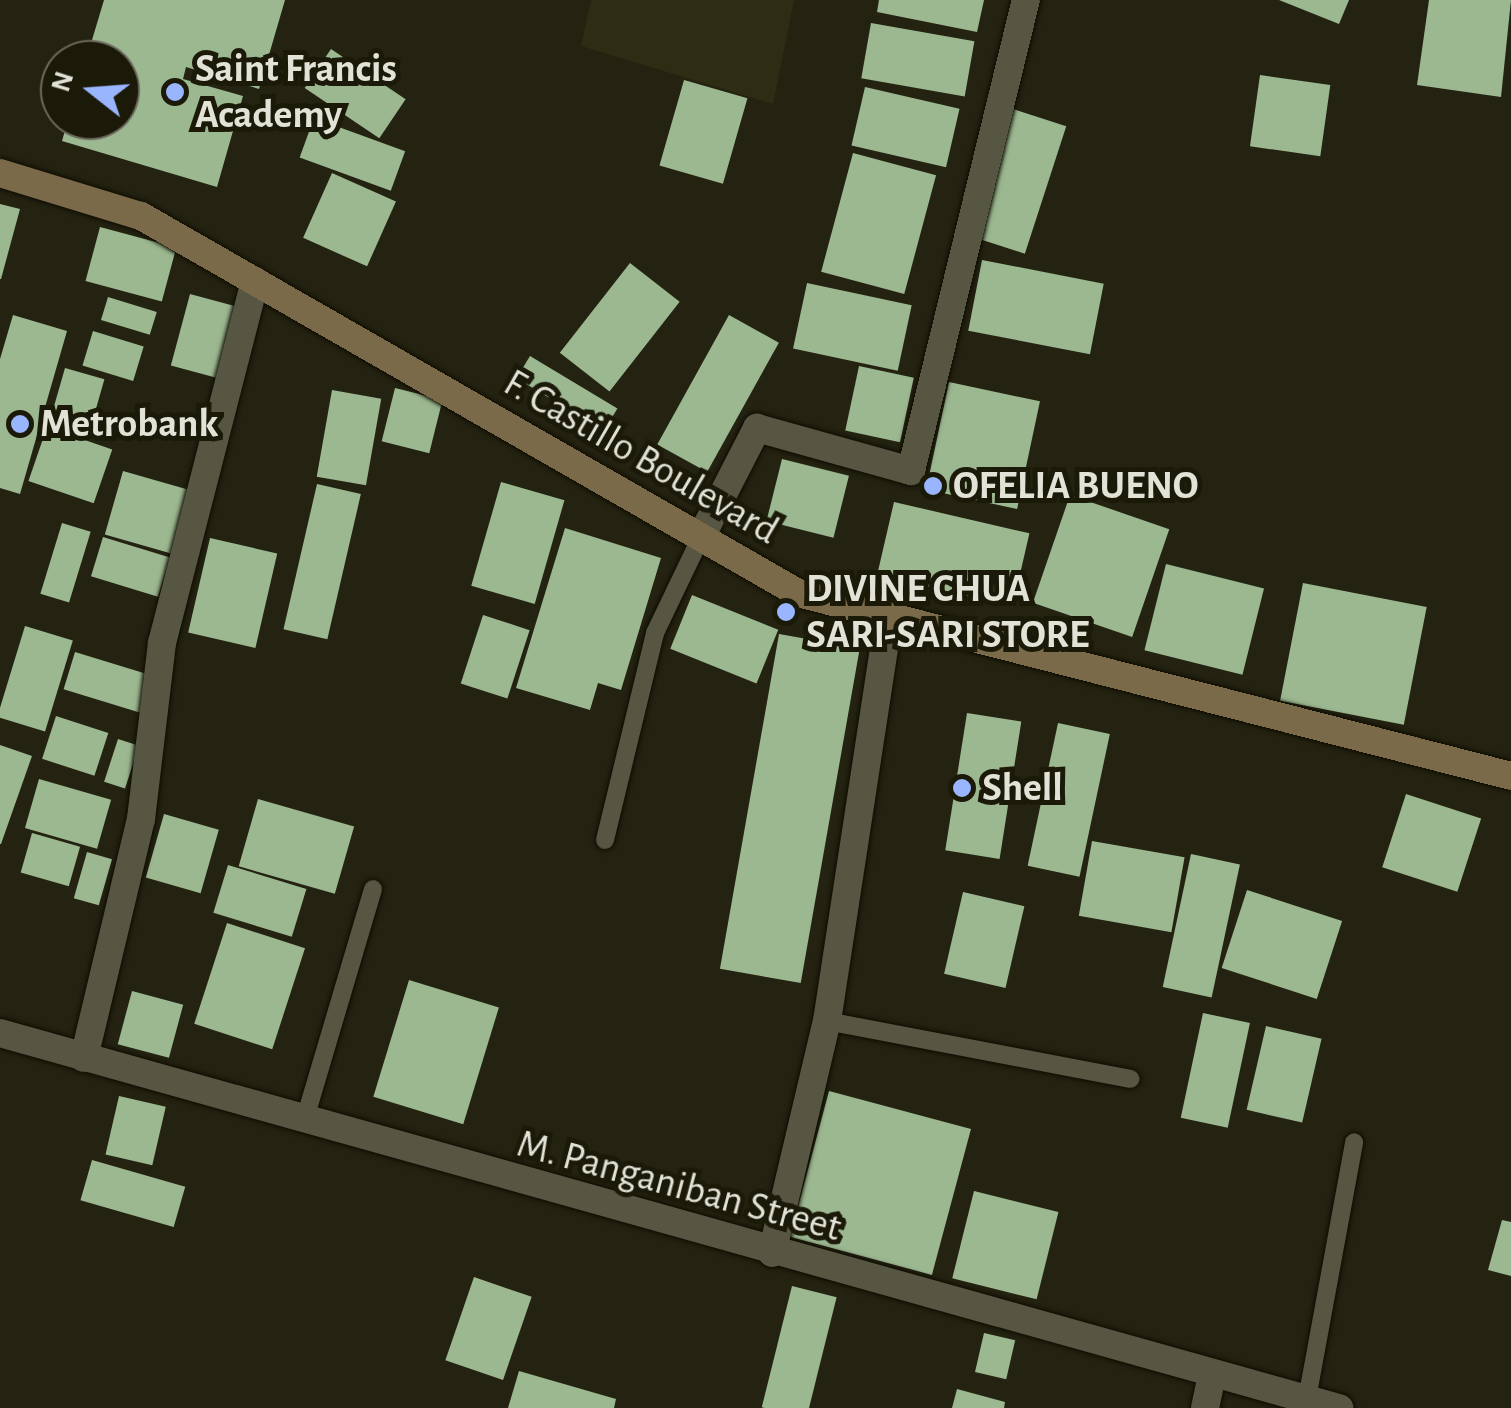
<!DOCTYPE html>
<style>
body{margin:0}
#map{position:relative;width:1511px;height:1408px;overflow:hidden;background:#242311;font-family:"Alegreya Sans",sans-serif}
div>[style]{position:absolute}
.built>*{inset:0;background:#2e2c13}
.building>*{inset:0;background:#9cb891;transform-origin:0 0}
.roads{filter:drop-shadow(0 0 2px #0e0c00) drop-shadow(0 0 2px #0e0c00)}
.service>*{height:18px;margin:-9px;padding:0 9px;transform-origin:9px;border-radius:9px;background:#575642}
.minor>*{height:28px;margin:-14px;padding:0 14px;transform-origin:14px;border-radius:14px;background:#575642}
.secondary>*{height:28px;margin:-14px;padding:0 14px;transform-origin:14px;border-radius:14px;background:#7a6a49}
.dots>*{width:28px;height:28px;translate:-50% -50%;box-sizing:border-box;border:5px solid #1b1908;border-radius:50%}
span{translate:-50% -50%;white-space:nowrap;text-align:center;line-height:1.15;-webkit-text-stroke:10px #1b1908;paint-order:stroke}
.poi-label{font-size:40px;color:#e3e2d7;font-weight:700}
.left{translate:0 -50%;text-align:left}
.street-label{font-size:40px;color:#e3e2d7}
.north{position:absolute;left:40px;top:40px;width:100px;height:100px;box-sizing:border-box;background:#1b1908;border:2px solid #6b695b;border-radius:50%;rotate:287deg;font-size:28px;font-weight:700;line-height:40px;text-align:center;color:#e3e2d7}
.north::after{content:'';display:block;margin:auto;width:35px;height:45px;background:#99b5fd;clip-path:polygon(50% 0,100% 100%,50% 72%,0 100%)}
</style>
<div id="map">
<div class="built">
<div style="clip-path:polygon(591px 0,794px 0,773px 104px,581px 46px)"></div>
</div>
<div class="building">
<div style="clip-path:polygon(104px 0,285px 0,259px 89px,186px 67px,183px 79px,243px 96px,217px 187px,62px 141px,68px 120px,120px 120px,120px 60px,86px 60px)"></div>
<div style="clip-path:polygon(879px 0,984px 0,977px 32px,877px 12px)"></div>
<div style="clip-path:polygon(1279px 0,1349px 0,1339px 24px)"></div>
<div style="clip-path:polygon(1429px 0,1511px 0,1501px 97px,1417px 85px)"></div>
<div style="left:871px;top:23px;width:105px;height:56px;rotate:10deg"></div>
<div style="left:331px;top:49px;width:90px;height:47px;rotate:34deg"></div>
<div style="left:1260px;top:75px;width:71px;height:72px;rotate:8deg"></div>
<div style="left:684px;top:80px;width:66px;height:89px;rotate:16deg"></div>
<div style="left:865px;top:87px;width:97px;height:60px;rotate:13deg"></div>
<div style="left:1013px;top:109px;width:56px;height:134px;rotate:18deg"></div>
<div style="left:314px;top:118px;width:97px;height:42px;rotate:20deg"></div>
<div style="left:853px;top:153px;width:86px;height:123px;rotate:15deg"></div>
<div style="left:332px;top:173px;width:70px;height:71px;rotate:24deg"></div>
<div style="clip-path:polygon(0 204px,20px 209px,1px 279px,0 279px)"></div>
<div style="left:100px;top:227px;width:79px;height:56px;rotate:15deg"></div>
<div style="left:982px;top:260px;width:124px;height:72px;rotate:11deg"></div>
<div style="left:630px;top:263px;width:63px;height:114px;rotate:38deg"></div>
<div style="left:807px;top:283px;width:107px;height:67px;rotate:12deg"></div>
<div style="left:190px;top:294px;width:49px;height:74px;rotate:15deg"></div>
<div style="left:108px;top:297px;width:51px;height:24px;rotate:17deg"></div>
<div style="clip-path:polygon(13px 315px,67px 331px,20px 494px,0 488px,0 359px)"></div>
<div style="left:729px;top:315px;width:57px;height:148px;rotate:29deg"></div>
<div style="left:93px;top:331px;width:53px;height:36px;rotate:17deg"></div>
<div style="left:530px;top:356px;width:102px;height:26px;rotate:31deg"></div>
<div style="left:859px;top:366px;width:56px;height:66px;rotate:12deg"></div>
<div style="left:65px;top:368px;width:41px;height:49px;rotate:16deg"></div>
<div style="left:949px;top:382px;width:93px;height:110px;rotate:12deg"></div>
<div style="left:395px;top:388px;width:49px;height:55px;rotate:14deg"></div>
<div style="left:332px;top:390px;width:50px;height:88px;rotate:10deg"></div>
<div style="left:47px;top:427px;width:69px;height:57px;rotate:19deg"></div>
<div style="left:782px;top:459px;width:69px;height:64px;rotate:14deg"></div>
<div style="left:123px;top:471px;width:70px;height:66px;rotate:16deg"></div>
<div style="left:501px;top:482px;width:66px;height:108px;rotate:16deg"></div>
<div style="left:317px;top:484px;width:45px;height:149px;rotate:13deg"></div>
<div style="left:1070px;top:495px;width:105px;height:114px;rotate:19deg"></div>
<div style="left:894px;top:502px;width:139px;height:75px;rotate:13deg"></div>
<div style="left:62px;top:523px;width:30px;height:74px;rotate:17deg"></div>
<div style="clip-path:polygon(565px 528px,661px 558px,621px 690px,598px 683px,590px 710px,516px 688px)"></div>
<div style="left:103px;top:537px;width:70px;height:41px;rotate:17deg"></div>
<div style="left:210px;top:538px;width:69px;height:97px;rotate:13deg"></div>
<div style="left:1166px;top:564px;width:101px;height:89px;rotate:14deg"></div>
<div style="left:1303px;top:583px;width:126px;height:120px;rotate:11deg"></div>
<div style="left:692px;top:595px;width:93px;height:58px;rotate:22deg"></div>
<div style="left:483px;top:615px;width:49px;height:72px;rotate:18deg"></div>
<div style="left:25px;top:626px;width:50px;height:95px;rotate:17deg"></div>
<div style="left:779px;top:634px;width:82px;height:340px;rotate:10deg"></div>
<div style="left:75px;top:652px;width:82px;height:39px;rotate:17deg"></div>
<div style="left:967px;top:713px;width:55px;height:139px;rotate:9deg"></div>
<div style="left:56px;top:716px;width:55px;height:45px;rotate:18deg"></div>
<div style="left:1058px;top:723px;width:53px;height:146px;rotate:12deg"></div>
<div style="left:118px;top:739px;width:22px;height:45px;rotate:18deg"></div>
<div style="clip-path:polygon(0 745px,32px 756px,1px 844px,0 844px)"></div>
<div style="left:39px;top:779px;width:75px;height:51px;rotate:16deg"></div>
<div style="left:1406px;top:794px;width:79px;height:77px;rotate:18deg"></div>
<div style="left:258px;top:799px;width:100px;height:70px;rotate:16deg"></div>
<div style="left:164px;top:814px;width:57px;height:66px;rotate:16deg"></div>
<div style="left:32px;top:833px;width:50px;height:41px;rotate:16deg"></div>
<div style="left:1092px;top:841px;width:94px;height:76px;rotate:10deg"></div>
<div style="left:87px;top:852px;width:26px;height:48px;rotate:16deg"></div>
<div style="left:1191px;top:854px;width:50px;height:136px;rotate:12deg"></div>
<div style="left:228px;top:865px;width:82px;height:50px;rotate:17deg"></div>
<div style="left:1247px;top:890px;width:100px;height:82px;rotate:18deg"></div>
<div style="left:963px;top:892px;width:63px;height:84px;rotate:13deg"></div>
<div style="left:227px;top:923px;width:82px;height:106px;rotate:18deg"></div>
<div style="left:409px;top:980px;width:94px;height:122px;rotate:17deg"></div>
<div style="left:132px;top:991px;width:53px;height:55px;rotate:15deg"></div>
<div style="left:1203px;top:1013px;width:48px;height:107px;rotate:12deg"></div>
<div style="left:1266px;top:1026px;width:57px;height:86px;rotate:13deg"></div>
<div style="left:829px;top:1091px;width:147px;height:151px;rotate:15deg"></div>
<div style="left:119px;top:1096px;width:48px;height:60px;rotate:13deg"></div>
<div style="left:92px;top:1160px;width:97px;height:42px;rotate:16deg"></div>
<div style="left:974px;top:1191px;width:87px;height:90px;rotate:14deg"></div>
<div style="clip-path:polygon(1502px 1220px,1511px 1222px,1511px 1276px,1488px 1270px)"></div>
<div style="left:474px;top:1277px;width:61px;height:88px;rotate:19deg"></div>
<div style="left:792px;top:1286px;width:46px;height:125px;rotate:14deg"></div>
<div style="left:984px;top:1333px;width:32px;height:40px;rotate:13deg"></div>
<div style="clip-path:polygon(519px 1371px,616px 1399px,614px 1408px,508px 1408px)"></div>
<div style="clip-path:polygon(957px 1389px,1005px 1402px,1004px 1408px,952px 1408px)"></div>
</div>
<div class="roads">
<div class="service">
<div style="left:605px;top:840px;width:213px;rotate:-76.4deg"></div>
<div style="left:655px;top:633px;width:106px;rotate:-64.4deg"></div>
<div style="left:827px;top:1021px;width:309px;rotate:10.8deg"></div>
<div style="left:304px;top:1122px;width:243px;rotate:-73.5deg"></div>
<div style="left:1307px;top:1399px;width:261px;rotate:-79.6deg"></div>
</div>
<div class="minor">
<div style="left:701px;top:537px;width:123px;rotate:-62.8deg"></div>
<div style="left:757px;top:428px;width:160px;rotate:15.6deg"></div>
<div style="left:911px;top:471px;width:485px;rotate:-76.3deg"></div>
<div style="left:0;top:1033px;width:1391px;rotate:15.65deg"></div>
<div style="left:84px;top:1058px;width:246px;rotate:-76.6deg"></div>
<div style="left:141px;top:819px;width:177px;rotate:-83.2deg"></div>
<div style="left:162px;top:643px;width:374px;rotate:-75.6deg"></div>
<div style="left:772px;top:1253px;width:238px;rotate:-76.7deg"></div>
<div style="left:827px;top:1021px;width:410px;rotate:-81.3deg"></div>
<div style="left:1205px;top:1408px;width:34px;rotate:-78deg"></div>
</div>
<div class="secondary">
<div style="left:0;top:173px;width:147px;rotate:17deg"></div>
<div style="left:141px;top:216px;width:757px;rotate:29.85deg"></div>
<div style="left:798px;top:593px;width:736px;rotate:14.39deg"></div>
</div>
</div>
<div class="dots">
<div style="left:175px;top:92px;background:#99b5fd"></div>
<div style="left:20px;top:424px;background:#99b5fd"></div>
<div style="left:933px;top:486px;background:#99b5fd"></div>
<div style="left:786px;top:612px;background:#99b5fd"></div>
<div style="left:962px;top:788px;background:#99b5fd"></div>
</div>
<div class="poi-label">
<span class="left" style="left:195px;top:92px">Saint Francis<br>Academy</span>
<span class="left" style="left:40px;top:424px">Metrobank</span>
<span class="left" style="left:953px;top:486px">OFELIA BUENO</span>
<span class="left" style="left:806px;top:612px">DIVINE CHUA<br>SARI-SARI STORE</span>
<span class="left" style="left:982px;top:788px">Shell</span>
</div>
<div class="street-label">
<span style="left:641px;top:457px;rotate:30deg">F. Castillo Boulevard</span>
<span style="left:679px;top:1186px;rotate:15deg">M. Panganiban Street</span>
</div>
<div class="north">N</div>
</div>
